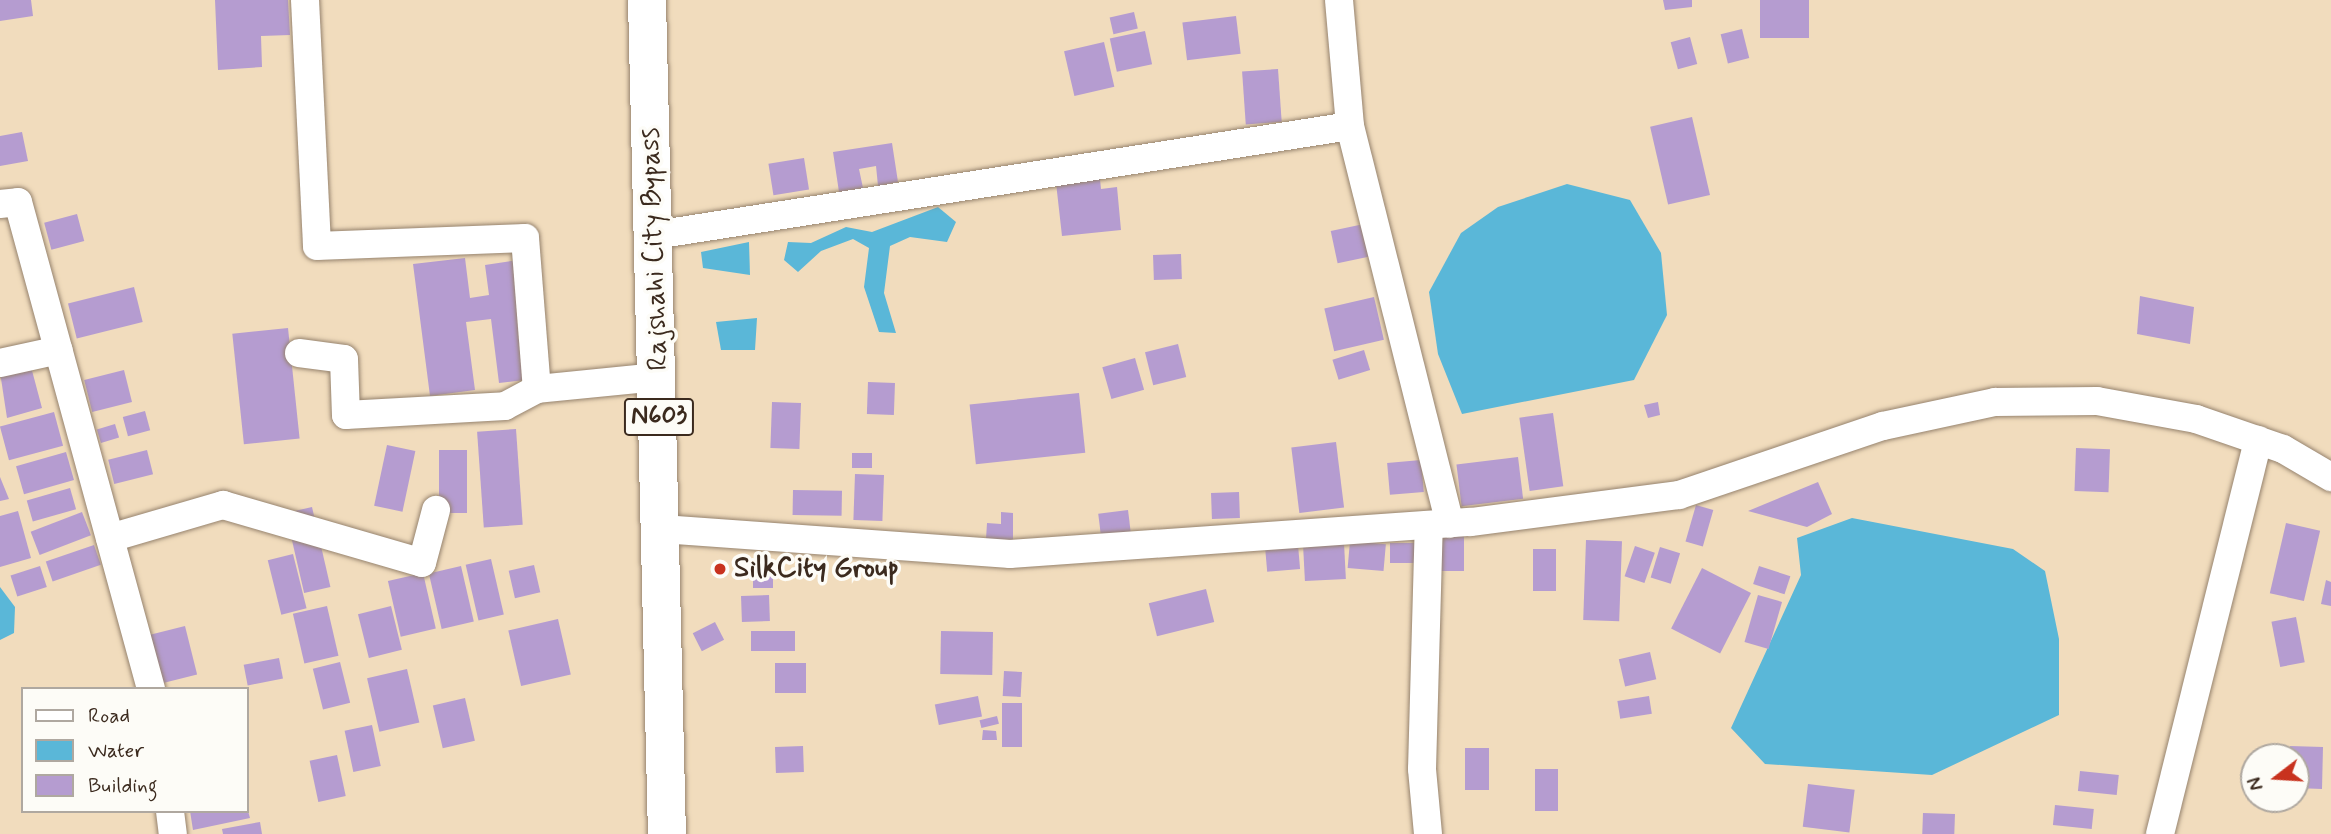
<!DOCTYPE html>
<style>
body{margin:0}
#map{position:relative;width:2331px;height:834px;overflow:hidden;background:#f1dcbd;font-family:Mynerve,sans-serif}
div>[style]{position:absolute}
.water>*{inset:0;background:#5ab7d8}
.building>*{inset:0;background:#b59cd0;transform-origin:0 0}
.roads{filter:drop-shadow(0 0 2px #96836e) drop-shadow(0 0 2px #96836e)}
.minor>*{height:28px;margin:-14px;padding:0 14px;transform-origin:14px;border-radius:14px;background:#fff}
.trunk>*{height:38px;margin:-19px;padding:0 19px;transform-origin:19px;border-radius:19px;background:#fff}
.dots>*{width:19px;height:19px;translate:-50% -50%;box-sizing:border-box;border:4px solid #fdfcf7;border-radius:50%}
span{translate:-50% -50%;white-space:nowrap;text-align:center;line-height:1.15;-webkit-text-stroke:7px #fdfcf7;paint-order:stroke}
.shield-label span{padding:2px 5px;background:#fdfcf7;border:2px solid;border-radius:5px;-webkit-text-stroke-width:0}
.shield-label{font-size:26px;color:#3b2a1e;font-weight:700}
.street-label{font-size:28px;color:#3b2a1e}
.poi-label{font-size:28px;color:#3b2a1e;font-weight:700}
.left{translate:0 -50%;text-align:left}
.legend{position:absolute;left:21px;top:687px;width:228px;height:126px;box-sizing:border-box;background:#fdfcf7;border:2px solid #afa8a0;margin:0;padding:9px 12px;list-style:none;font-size:21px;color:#3b2a1e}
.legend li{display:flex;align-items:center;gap:14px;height:35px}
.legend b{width:35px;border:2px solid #afa8a0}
.north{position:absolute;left:2240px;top:743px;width:70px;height:70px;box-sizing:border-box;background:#fdfcf7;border:2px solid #afa8a0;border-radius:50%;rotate:253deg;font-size:19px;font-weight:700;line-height:28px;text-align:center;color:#3b2a1e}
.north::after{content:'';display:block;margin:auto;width:24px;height:32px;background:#c8321e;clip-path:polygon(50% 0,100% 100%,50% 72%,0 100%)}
</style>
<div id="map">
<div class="water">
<div style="clip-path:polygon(1567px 184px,1630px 200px,1661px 253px,1667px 315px,1634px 380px,1462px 414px,1438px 354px,1429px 292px,1461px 233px,1498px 207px)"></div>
<div style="clip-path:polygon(938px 207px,956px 222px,947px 242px,910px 237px,890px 246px,884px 293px,896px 333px,879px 332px,864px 287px,869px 248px,853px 239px,821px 251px,798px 272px,784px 260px,788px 242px,811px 243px,846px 227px,872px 232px)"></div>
<div style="clip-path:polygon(749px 242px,750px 275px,703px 268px,701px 252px)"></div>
<div style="clip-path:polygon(757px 318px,755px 350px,721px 350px,716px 322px)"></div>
<div style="clip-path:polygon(1852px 518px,2013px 549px,2045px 571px,2059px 639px,2059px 715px,1932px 775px,1765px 764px,1731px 728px,1801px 575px,1797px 538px)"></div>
<div style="clip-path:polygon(0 587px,15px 607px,14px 633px,0 640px)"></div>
</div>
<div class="building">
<div style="clip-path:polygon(0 0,31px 0,33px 16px,0 21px)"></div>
<div style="clip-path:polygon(215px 0,288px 0,290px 35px,261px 36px,262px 67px,218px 70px)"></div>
<div style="clip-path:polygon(1663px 0,1692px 0,1692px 7px,1665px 10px)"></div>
<div style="left:1760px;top:0;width:49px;height:38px"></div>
<div style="left:1134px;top:12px;width:17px;height:25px;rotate:77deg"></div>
<div style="left:1236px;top:16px;width:38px;height:54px;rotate:83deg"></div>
<div style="left:1742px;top:29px;width:30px;height:22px;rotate:76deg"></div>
<div style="left:1145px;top:31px;width:34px;height:36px;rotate:78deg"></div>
<div style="left:1690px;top:37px;width:28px;height:20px;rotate:75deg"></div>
<div style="left:1104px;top:42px;width:46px;height:41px;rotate:77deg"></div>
<div style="left:1278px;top:69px;width:53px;height:36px;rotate:86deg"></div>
<div style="left:1692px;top:117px;width:80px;height:43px;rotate:77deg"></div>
<div style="clip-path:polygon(22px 132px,28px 161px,0 166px,0 136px)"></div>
<div style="clip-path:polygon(892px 143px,898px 182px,878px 186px,876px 166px,859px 169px,863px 188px,839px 192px,833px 152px)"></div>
<div style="left:804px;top:158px;width:32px;height:36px;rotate:81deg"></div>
<div style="clip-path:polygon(1099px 169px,1101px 189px,1117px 187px,1121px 230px,1062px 236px,1055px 174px)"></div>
<div style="left:77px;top:214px;width:28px;height:34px;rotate:75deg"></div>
<div style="left:1364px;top:224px;width:33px;height:34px;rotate:78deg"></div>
<div style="left:1181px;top:254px;width:25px;height:28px;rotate:88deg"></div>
<div style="clip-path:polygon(465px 258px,470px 298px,489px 295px,485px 265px,518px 260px,533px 379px,499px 383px,491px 319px,466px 322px,475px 390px,430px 396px,413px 264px)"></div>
<div style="left:134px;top:287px;width:36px;height:68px;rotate:76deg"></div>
<div style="clip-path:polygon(2140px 296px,2194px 307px,2190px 344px,2137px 334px)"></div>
<div style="left:1374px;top:297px;width:44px;height:51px;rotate:77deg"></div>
<div style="left:288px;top:328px;width:111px;height:56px;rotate:84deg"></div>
<div style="left:1178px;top:344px;width:34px;height:34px;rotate:76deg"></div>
<div style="left:1364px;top:350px;width:21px;height:33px;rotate:73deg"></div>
<div style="left:1135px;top:358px;width:33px;height:34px;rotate:74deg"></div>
<div style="clip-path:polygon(30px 363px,42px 408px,7px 418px,0 372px)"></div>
<div style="left:124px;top:370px;width:33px;height:41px;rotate:76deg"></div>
<div style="left:868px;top:382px;width:27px;height:32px;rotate:2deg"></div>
<div style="left:1079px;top:393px;width:60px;height:110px;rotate:84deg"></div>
<div style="left:772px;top:402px;width:29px;height:46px;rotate:2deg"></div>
<div style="clip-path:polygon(1658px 402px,1660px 415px,1648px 418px,1644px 405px)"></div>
<div style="left:145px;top:411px;width:20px;height:23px;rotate:75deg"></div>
<div style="left:54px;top:412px;width:35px;height:56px;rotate:75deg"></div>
<div style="left:1553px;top:413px;width:74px;height:34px;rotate:82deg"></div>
<div style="left:115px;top:424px;width:14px;height:19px;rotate:73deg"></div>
<div style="left:516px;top:429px;width:96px;height:39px;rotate:86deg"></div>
<div style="left:1336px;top:442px;width:66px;height:45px;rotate:83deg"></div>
<div style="left:387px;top:445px;width:29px;height:62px;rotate:12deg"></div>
<div style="left:2076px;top:448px;width:34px;height:43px;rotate:2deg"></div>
<div style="left:147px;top:450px;width:25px;height:40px;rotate:76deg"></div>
<div style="left:439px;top:450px;width:28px;height:63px"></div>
<div style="left:66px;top:452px;width:29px;height:52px;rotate:74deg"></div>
<div style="left:852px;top:453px;width:20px;height:15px"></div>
<div style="left:1518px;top:457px;width:42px;height:62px;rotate:83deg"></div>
<div style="left:1421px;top:460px;width:32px;height:34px;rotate:85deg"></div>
<div style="left:855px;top:474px;width:29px;height:46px;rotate:2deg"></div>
<div style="clip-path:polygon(0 477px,9px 499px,0 501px)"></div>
<div style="clip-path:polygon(1818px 482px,1832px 514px,1807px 527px,1748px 511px)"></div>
<div style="left:70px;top:488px;width:22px;height:45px;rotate:74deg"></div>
<div style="left:793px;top:490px;width:49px;height:25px;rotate:1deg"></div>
<div style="left:1239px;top:492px;width:26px;height:28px;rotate:88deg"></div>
<div style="left:1696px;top:505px;width:18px;height:38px;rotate:16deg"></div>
<div style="left:312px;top:507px;width:82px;height:27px;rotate:77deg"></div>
<div style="left:1128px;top:510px;width:26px;height:30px;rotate:83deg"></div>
<div style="clip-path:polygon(18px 511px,31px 558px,0 567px,0 516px)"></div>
<div style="left:82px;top:512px;width:25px;height:55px;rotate:69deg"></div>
<div style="clip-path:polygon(1001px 512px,1013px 513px,1013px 540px,986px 539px,987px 523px,1001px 524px)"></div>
<div style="left:2286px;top:523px;width:35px;height:72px;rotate:13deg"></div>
<div style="left:1464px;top:535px;width:36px;height:34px;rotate:90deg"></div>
<div style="left:1586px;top:540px;width:36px;height:80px;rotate:2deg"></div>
<div style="left:1350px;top:541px;width:36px;height:27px;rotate:5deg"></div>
<div style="left:1344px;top:543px;width:36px;height:41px;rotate:87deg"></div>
<div style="left:1390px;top:543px;width:34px;height:20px"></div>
<div style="left:94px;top:545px;width:21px;height:51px;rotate:71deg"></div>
<div style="left:1298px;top:545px;width:24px;height:33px;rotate:85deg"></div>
<div style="left:1635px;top:546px;width:21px;height:32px;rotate:19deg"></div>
<div style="left:1660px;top:547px;width:21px;height:32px;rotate:17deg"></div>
<div style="left:1533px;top:549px;width:23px;height:42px"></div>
<div style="left:293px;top:554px;width:56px;height:26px;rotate:76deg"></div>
<div style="left:491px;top:559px;width:57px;height:26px;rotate:77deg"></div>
<div style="left:534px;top:565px;width:28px;height:26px;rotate:77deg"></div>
<div style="left:40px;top:566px;width:22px;height:31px;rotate:72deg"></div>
<div style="left:461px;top:566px;width:57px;height:33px;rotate:77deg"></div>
<div style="left:1759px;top:566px;width:33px;height:19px;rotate:18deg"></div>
<div style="left:1702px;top:568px;width:55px;height:68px;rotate:27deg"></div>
<div style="left:753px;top:572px;width:20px;height:16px"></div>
<div style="left:423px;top:573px;width:57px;height:36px;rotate:77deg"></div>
<div style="clip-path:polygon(2326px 580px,2331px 582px,2331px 606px,2321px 604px)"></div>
<div style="left:1206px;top:589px;width:34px;height:59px;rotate:76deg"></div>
<div style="left:769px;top:595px;width:26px;height:28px;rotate:88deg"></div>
<div style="left:1758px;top:595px;width:25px;height:49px;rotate:16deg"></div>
<div style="left:327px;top:606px;width:51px;height:35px;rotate:77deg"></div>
<div style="left:391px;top:606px;width:45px;height:34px;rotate:76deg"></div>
<div style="left:2296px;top:617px;width:46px;height:25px;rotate:79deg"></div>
<div style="left:558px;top:619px;width:57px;height:51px;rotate:77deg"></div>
<div style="left:715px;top:622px;width:20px;height:25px;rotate:63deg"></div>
<div style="left:185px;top:626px;width:50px;height:38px;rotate:76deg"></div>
<div style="left:751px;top:631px;width:44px;height:20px"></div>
<div style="left:941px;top:631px;width:52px;height:43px;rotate:1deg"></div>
<div style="left:1650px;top:652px;width:28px;height:32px;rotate:77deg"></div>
<div style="left:279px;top:658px;width:21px;height:36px;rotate:79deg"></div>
<div style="left:340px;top:662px;width:42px;height:28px;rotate:76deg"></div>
<div style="left:775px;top:663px;width:31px;height:30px"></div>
<div style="left:407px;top:669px;width:55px;height:41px;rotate:77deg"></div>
<div style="left:1004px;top:671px;width:18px;height:25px;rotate:3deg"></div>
<div style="left:978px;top:696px;width:21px;height:44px;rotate:79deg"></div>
<div style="left:1649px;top:696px;width:18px;height:32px;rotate:81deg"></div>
<div style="left:465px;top:698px;width:44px;height:33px;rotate:77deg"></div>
<div style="left:1002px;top:703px;width:20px;height:44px"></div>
<div style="left:997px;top:716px;width:8px;height:18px;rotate:76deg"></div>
<div style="left:372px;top:725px;width:42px;height:28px;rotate:78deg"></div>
<div style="clip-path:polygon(983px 730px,996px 731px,997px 740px,982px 740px)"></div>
<div style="left:803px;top:746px;width:26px;height:28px;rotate:88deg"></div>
<div style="clip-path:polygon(2290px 746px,2323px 747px,2322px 789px,2296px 788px)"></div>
<div style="left:1465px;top:748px;width:24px;height:42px"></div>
<div style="left:337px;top:755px;width:42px;height:28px;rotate:78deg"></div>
<div style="left:1535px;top:769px;width:23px;height:42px"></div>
<div style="left:2080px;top:771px;width:39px;height:20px;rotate:6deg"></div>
<div style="left:1808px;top:784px;width:47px;height:43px;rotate:7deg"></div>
<div style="left:2055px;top:805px;width:39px;height:20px;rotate:6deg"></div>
<div style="clip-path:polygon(190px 811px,248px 811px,250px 818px,193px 830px)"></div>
<div style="left:1923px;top:813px;width:32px;height:21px;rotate:2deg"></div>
<div style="clip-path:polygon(260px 822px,262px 834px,223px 834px,222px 829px)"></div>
</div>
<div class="roads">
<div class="minor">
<div style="left:305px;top:0;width:246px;rotate:87.2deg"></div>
<div style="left:317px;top:246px;width:208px;rotate:-2.2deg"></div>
<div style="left:525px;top:238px;width:151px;rotate:85.5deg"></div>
<div style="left:537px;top:389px;width:122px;rotate:-5.7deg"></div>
<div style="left:1339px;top:0;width:126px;rotate:85deg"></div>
<div style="left:1350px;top:126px;width:410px;rotate:75.9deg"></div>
<div style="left:0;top:204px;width:18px;rotate:-6deg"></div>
<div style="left:18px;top:202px;width:505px;rotate:74.72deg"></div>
<div style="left:655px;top:235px;width:703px;rotate:-8.91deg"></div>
<div style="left:299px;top:353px;width:45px;rotate:7.6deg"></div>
<div style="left:344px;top:359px;width:56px;rotate:88deg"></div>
<div style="left:346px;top:415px;width:159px;rotate:-3.2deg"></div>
<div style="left:505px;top:406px;width:36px;rotate:-28deg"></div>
<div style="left:0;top:363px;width:60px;rotate:-12.4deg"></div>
<div style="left:662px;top:529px;width:349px;rotate:4.1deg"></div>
<div style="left:1010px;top:554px;width:462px;rotate:-4deg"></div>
<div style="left:1471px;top:522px;width:210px;rotate:-7.4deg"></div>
<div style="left:1679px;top:495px;width:215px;rotate:-18.7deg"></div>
<div style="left:1883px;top:426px;width:115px;rotate:-12.1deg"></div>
<div style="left:1995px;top:402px;width:102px;rotate:-0.6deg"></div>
<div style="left:2097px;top:401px;width:101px;rotate:10.3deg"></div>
<div style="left:2196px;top:419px;width:92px;rotate:19deg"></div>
<div style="left:2283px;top:449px;width:56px;rotate:30.3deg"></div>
<div style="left:110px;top:538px;width:118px;rotate:-16.3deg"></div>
<div style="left:223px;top:505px;width:207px;rotate:16.2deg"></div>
<div style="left:422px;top:563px;width:55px;rotate:-75.2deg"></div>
<div style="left:170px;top:811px;width:23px;rotate:83deg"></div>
<div style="left:1428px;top:834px;width:65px;rotate:-95.3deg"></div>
<div style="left:1422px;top:769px;width:244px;rotate:-88.4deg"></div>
<div style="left:2160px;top:834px;width:406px;rotate:-76deg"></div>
</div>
<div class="trunk">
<div style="left:647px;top:0;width:834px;rotate:88.63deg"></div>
</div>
</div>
<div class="dots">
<div style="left:720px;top:569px;background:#c8321e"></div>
</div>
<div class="shield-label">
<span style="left:659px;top:417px">N603</span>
</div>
<div class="street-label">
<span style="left:655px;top:249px;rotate:-92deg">Rajshahi City Bypass</span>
</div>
<div class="poi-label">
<span class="left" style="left:734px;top:569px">SilkCity Group</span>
</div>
<ul class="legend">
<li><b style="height:9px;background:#fff"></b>Road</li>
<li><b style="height:19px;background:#5ab7d8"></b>Water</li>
<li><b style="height:19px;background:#b59cd0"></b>Building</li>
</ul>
<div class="north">N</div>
</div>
